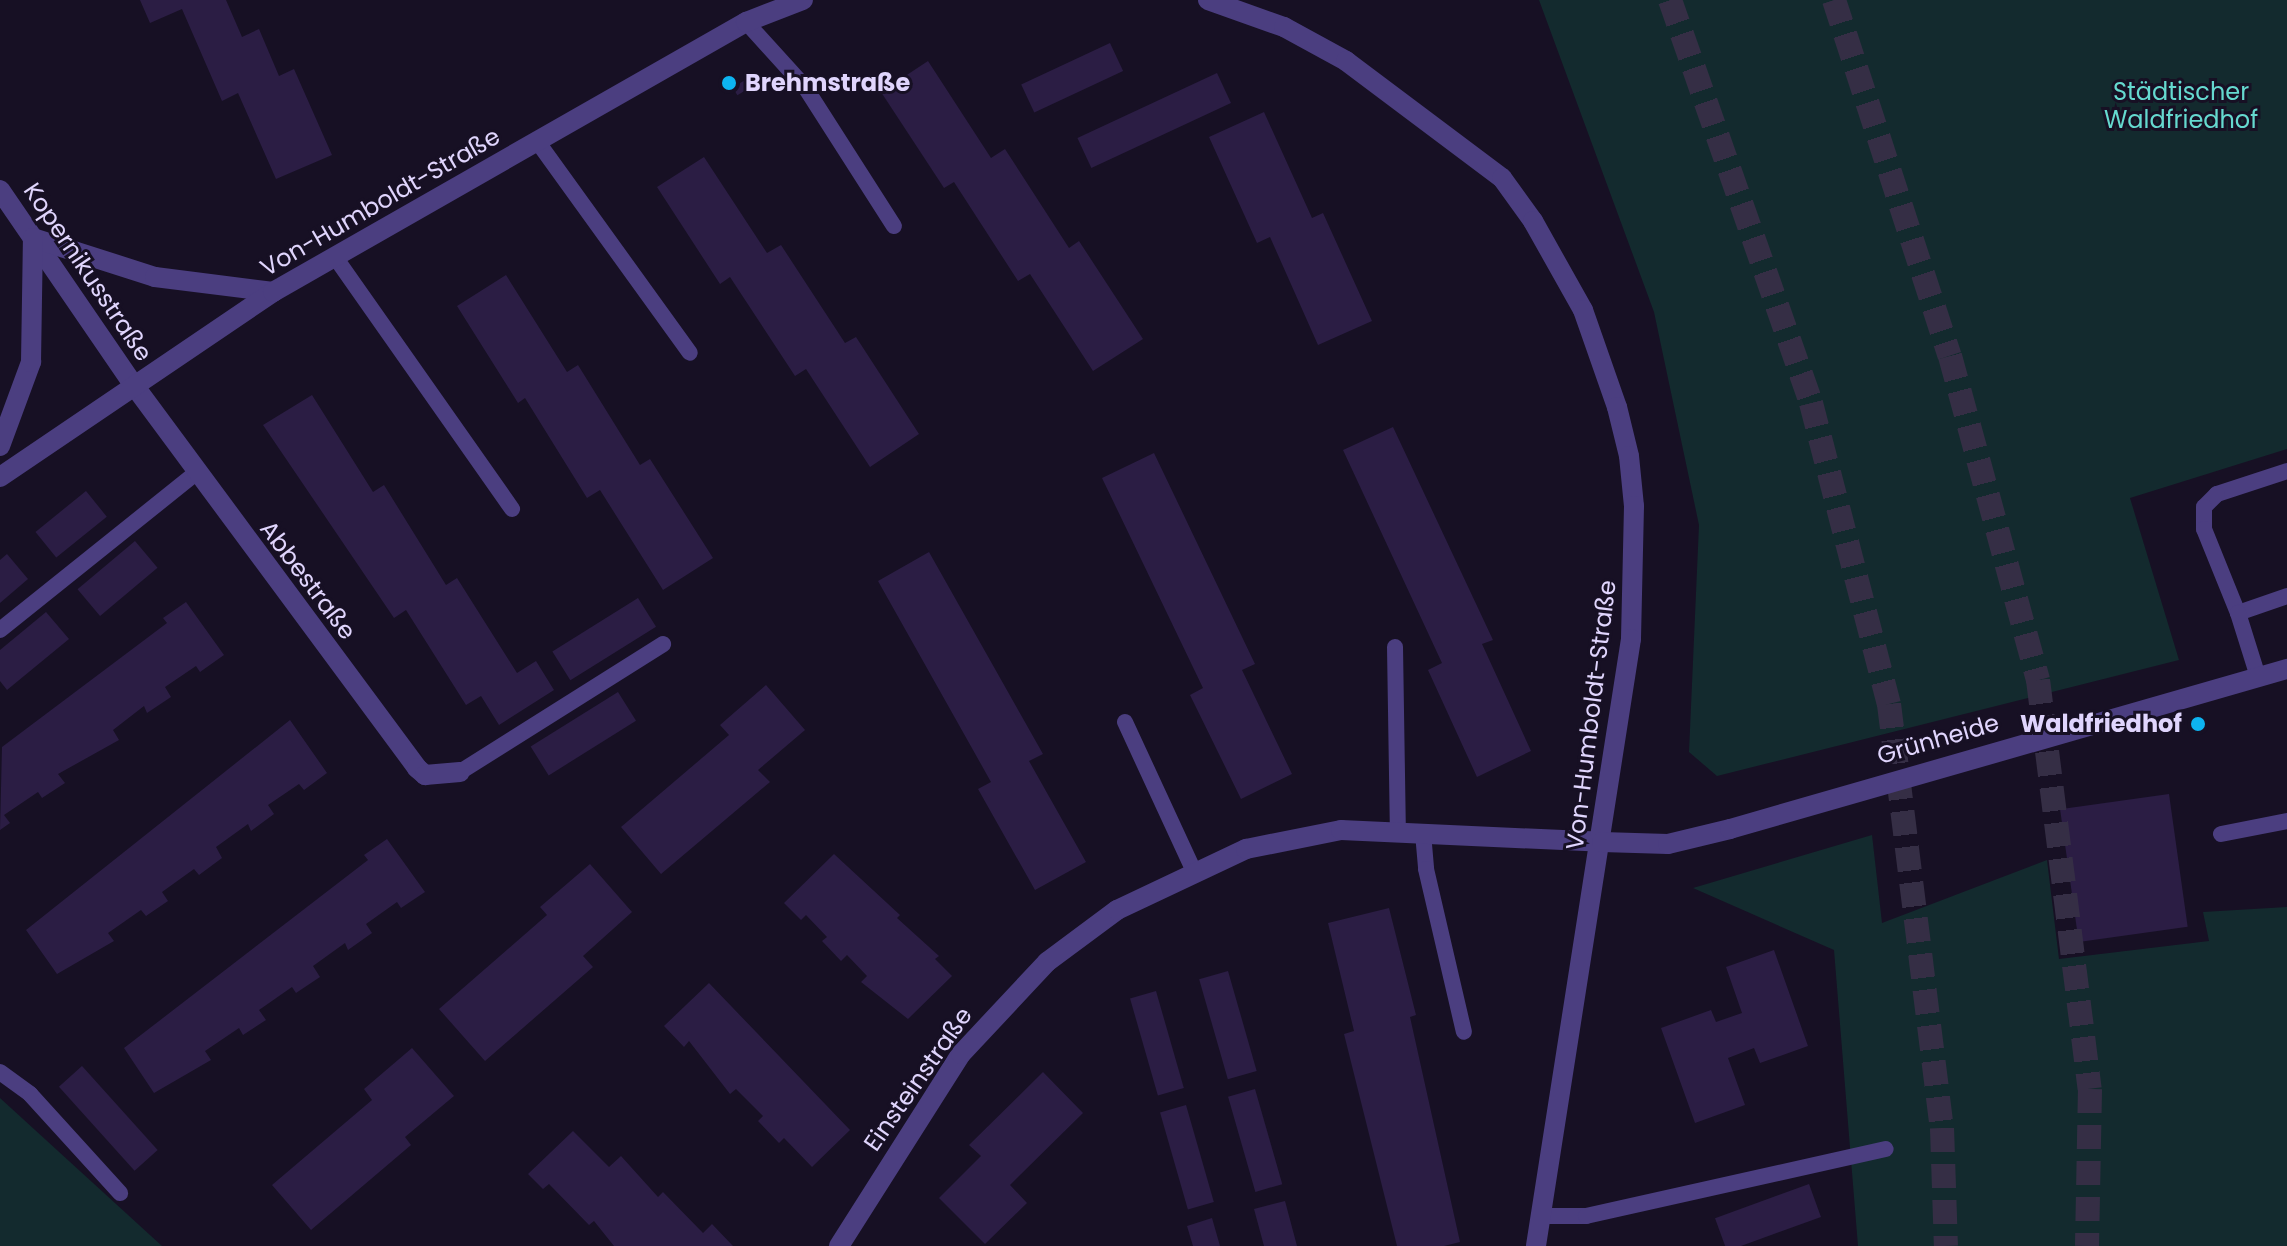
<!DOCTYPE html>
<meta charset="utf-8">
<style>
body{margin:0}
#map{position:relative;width:2287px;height:1246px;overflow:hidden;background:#171024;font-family:Poppins,sans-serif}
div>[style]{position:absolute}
.green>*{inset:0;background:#132a2e}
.building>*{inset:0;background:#2b1d44;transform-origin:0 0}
.motorway-tunnel>*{height:24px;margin-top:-12px;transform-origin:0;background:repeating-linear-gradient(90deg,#352e45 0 24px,transparent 0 36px)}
.service>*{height:16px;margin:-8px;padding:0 8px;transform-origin:8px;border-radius:8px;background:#4b3e80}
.minor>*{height:20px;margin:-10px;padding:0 10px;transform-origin:10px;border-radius:10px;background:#4b3e80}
.tertiary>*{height:20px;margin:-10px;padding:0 10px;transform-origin:10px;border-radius:10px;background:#4b3e80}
.dots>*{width:22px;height:22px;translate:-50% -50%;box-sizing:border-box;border:4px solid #171024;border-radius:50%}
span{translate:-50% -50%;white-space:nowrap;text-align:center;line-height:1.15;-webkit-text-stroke:6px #171024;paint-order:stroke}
.poi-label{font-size:24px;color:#e0d5fd;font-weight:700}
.left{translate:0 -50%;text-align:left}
.right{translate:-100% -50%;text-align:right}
.park-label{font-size:24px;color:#65d9cf}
.street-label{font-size:24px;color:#e0d5fd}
</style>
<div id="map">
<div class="green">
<div style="clip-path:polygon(1539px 0,2287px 0,2287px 449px,2130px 498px,2179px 660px,1717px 776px,1689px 752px,1699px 525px,1654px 312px)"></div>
<div style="clip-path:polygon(1872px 835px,1882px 923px,2047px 860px,2059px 959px,2209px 941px,2203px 912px,2287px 907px,2287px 1246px,1858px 1246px,1834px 950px,1693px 888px)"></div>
<div style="clip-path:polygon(0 1098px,162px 1246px,0 1246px)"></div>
</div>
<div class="building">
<div style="clip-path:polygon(140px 0,226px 0,242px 37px,259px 29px,279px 76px,294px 69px,332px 155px,276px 179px,238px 93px,222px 101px,182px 9px,150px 23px)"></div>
<div style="left:1110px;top:43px;width:31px;height:98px;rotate:65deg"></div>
<div style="clip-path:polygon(928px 61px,991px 158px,1005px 149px,1069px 248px,1079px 241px,1143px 339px,1093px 371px,1030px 274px,1018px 281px,954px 182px,944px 188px,881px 92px)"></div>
<div style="left:1217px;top:73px;width:33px;height:154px;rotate:65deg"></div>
<div style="left:753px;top:75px;width:9px;height:24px;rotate:58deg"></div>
<div style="clip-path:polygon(1264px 112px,1312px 218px,1323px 213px,1372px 321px,1318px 345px,1270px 237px,1257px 243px,1209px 137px)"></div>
<div style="clip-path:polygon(704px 157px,767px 253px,781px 245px,845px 343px,856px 337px,919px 434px,870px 467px,806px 369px,795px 376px,730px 277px,720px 284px,657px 187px)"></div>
<div style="clip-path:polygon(506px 275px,567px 372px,578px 365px,640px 465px,650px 459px,713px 558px,663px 590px,600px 490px,587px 498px,525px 398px,518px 403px,457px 306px)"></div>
<div style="clip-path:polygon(312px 395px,373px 492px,384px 485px,446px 585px,457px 578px,517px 673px,536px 661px,554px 690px,499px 725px,481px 696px,466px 705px,406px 610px,394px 618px,263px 425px)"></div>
<div style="clip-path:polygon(1393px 427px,1493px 640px,1482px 644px,1531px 751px,1477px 777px,1428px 670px,1442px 663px,1343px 450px)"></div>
<div style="clip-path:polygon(1154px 453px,1255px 664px,1242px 670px,1292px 774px,1241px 799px,1190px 695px,1203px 688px,1102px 478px)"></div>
<div style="left:86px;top:491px;width:33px;height:65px;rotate:51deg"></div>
<div style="left:135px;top:541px;width:35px;height:75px;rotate:50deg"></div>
<div style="clip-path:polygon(929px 552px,1043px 754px,1029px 761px,1086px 862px,1035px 890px,978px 789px,991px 782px,878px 581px)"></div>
<div style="clip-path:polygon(7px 554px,28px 579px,0 603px,0 560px)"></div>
<div style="left:638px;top:598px;width:34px;height:101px;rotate:58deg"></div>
<div style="clip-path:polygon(186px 602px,224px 655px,200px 672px,196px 666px,165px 687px,171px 697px,147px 713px,144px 706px,113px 730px,119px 740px,58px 774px,65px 783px,42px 798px,38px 792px,4px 815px,10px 823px,0 830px,2px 747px,167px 623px,163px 618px)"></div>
<div style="clip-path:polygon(46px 612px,69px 639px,7px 690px,0 681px,0 650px)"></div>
<div style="clip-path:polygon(766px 685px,805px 730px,758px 770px,770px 782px,661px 874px,621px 827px,729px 735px,720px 725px)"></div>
<div style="left:618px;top:692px;width:34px;height:103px;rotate:58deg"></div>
<div style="clip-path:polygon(290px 720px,327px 773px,304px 790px,299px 784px,268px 805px,274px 814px,251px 831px,248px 824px,216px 847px,222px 858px,199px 875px,194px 869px,162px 892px,168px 901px,146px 916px,141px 910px,108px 933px,114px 941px,57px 974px,26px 930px)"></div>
<div style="left:2169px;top:794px;width:134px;height:110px;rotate:82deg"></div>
<div style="clip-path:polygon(387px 839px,425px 892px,401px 908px,397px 902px,366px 924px,372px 933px,348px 950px,345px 943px,313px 966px,320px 977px,296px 993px,292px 987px,259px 1010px,266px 1020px,243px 1035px,239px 1028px,205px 1051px,211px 1060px,154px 1093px,124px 1048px,368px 860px,364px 855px)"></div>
<div style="clip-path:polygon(834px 854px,900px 915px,897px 918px,939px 956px,935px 959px,952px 976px,908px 1019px,861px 982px,867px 976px,847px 955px,841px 961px,822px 941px,827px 937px,806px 915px,801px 920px,784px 903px)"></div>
<div style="clip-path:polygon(590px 864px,632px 912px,583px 956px,593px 967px,485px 1061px,439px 1009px,547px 915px,540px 907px)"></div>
<div style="clip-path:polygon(1389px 908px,1416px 1015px,1410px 1017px,1460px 1242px,1444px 1246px,1397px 1246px,1344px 1034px,1354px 1031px,1328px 923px)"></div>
<div style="clip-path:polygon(1774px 950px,1808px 1046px,1760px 1063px,1754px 1048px,1728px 1058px,1745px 1105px,1695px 1123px,1661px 1028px,1711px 1010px,1716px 1022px,1742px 1013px,1726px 967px)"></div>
<div style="left:1228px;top:971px;width:104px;height:30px;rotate:74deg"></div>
<div style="clip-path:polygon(709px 983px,850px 1130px,812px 1167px,784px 1138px,779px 1143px,758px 1121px,763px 1116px,736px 1089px,730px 1094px,689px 1041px,684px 1047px,664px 1026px)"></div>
<div style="left:1156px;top:991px;width:101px;height:27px;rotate:74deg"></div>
<div style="clip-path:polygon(412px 1048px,454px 1096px,405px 1137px,411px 1145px,311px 1230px,272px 1185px,372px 1100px,364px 1089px)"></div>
<div style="left:82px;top:1066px;width:113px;height:31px;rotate:48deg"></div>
<div style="clip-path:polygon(1043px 1072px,1083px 1113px,1010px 1185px,1027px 1203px,985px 1244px,939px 1198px,981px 1156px,969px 1145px)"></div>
<div style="left:1255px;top:1089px;width:99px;height:28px;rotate:74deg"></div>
<div style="left:1186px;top:1105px;width:101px;height:27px;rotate:74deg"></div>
<div style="clip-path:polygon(573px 1131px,609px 1167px,621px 1156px,658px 1197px,663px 1192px,703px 1233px,712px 1224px,733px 1246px,614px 1246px,594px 1221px,589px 1225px,549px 1184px,543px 1189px,528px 1174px)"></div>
<div style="left:1809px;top:1184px;width:35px;height:100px;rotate:70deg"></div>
<div style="clip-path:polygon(1285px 1201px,1297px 1246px,1264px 1246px,1254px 1209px)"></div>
<div style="clip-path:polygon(1212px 1218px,1220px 1246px,1193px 1246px,1187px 1226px)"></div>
</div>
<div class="motorway-tunnel">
<div style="left:1670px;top:0;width:427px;rotate:70.7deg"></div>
<div style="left:1811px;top:403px;width:311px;rotate:75.5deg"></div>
<div style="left:1889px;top:704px;width:427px;rotate:82.9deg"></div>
<div style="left:1942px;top:1128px;width:118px;rotate:88.1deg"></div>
<div style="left:1834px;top:0;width:374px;rotate:72deg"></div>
<div style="left:1950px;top:356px;width:336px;rotate:74.8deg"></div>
<div style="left:2038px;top:680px;width:412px;rotate:82.8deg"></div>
<div style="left:2090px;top:1089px;width:157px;rotate:91.1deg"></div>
</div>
<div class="service">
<div style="left:746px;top:22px;width:88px;rotate:47.8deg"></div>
<div style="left:805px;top:87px;width:165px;rotate:57.4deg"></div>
<div style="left:537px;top:141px;width:261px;rotate:54.2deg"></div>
<div style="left:335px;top:257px;width:308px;rotate:54.9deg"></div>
<div style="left:2287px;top:471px;width:74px;rotate:161.8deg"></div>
<div style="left:2217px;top:494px;width:18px;rotate:135deg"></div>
<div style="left:2204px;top:507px;width:22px;rotate:90deg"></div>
<div style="left:2204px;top:529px;width:91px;rotate:68deg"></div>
<div style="left:2238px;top:613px;width:52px;rotate:-19.1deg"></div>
<div style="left:2238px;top:613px;width:67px;rotate:72.6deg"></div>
<div style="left:0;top:630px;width:251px;rotate:-38.7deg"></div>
<div style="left:1395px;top:647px;width:182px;rotate:89.1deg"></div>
<div style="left:1125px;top:722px;width:164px;rotate:65.2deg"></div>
<div style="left:460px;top:772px;width:240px;rotate:-32.2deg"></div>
<div style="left:1423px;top:833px;width:36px;rotate:85deg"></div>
<div style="left:1426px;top:869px;width:167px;rotate:76.9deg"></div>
<div style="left:2221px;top:834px;width:67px;rotate:-11.1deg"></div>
<div style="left:0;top:1072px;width:37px;rotate:36deg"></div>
<div style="left:30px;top:1094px;width:134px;rotate:47.7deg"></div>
<div style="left:1541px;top:1216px;width:45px"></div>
<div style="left:1586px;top:1216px;width:307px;rotate:-12.6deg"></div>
</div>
<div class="minor">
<div style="left:133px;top:384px;width:478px;rotate:53.5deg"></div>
<div style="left:417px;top:768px;width:11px;rotate:41deg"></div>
<div style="left:425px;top:775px;width:35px;rotate:-5deg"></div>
<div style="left:839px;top:1246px;width:227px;rotate:-57.6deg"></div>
<div style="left:961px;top:1054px;width:126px;rotate:-46.9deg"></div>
<div style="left:1047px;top:962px;width:87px;rotate:-36.6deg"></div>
<div style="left:1117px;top:910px;width:143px;rotate:-25.3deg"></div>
<div style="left:1246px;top:849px;width:97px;rotate:-11.3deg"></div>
<div style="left:1341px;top:830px;width:261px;rotate:2.6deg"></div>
</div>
<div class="tertiary">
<div style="left:1208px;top:0;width:81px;rotate:19.6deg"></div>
<div style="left:1284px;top:27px;width:71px;rotate:28.7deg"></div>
<div style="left:1346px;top:61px;width:195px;rotate:36.9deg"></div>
<div style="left:1502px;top:178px;width:53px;rotate:54.2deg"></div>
<div style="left:1533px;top:221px;width:102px;rotate:60.7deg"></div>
<div style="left:1583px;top:310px;width:103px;rotate:70.7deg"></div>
<div style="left:1617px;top:407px;width:50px;rotate:76.2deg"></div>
<div style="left:1629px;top:456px;width:50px;rotate:84.3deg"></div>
<div style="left:1634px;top:506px;width:133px;rotate:91.3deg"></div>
<div style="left:1631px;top:639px;width:614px;rotate:98.9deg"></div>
<div style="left:0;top:190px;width:235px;rotate:55.6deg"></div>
<div style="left:33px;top:238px;width:128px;rotate:17.7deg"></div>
<div style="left:155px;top:277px;width:119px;rotate:7.2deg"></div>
<div style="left:0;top:446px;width:90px;rotate:-69.7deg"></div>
<div style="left:31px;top:362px;width:124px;rotate:-89.1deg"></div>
<div style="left:0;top:477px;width:330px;rotate:-34.1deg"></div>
<div style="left:273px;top:292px;width:545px;rotate:-29.72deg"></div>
<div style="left:746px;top:22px;width:61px;rotate:-21.1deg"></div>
<div style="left:1602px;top:842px;width:66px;rotate:1.7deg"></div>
<div style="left:1668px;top:844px;width:64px;rotate:-13.6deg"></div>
<div style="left:1730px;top:829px;width:580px;rotate:-16.03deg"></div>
</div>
<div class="dots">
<div style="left:729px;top:83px;background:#0db4f1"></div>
<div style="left:2198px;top:724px;background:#0db4f1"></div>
</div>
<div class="poi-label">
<span class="left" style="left:745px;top:83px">Brehmstraße</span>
<span class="right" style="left:2182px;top:724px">Waldfriedhof</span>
</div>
<div class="park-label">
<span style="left:2181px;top:106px">Städtischer<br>Waldfriedhof</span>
</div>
<div class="street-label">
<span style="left:380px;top:202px;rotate:-30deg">Von-Humboldt-Straße</span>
<span style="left:88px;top:272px;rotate:56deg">Kopernikusstraße</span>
<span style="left:308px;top:580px;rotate:53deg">Abbestraße</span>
<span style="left:1591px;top:715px;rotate:-83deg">Von-Humboldt-Straße</span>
<span style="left:1938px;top:739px;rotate:-16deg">Grünheide</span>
<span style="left:918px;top:1079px;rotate:-55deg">Einsteinstraße</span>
</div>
</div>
